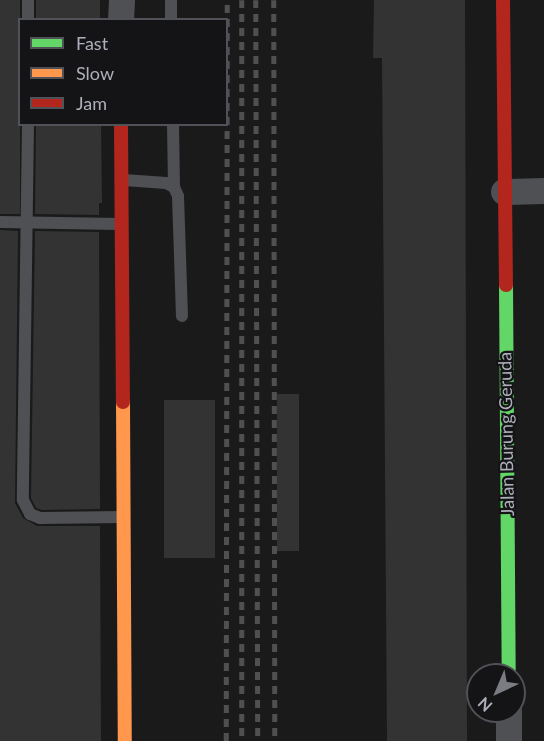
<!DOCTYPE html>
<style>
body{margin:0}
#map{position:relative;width:544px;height:741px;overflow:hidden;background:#1a1a1a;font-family:Lato,sans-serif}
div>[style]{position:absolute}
.building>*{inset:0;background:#333334;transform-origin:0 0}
.lane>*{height:12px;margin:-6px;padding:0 6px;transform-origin:6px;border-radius:6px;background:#4f5053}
.street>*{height:26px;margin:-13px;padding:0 13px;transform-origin:13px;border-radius:13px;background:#4f5053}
.fast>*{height:14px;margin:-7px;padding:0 7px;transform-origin:7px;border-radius:7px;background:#63d668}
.slow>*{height:14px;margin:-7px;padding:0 7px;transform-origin:7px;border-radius:7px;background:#ff974d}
.jam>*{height:14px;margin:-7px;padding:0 7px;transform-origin:7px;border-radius:7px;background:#b3261e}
.rail>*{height:4.5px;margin-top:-2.25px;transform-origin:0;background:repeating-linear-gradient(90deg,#505053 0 8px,transparent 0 14px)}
span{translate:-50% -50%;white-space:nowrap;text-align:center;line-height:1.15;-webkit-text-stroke:4.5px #141416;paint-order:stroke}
.street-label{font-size:18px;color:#adb0ba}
.legend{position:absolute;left:18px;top:18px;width:210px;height:108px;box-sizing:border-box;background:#141416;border:2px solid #515258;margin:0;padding:8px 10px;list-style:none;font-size:18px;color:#adb0ba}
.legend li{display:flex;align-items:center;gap:12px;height:30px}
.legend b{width:30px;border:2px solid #515258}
.north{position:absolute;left:466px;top:663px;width:60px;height:60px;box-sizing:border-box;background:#141416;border:2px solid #515258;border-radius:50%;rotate:224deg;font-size:16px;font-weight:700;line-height:24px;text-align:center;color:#adb0ba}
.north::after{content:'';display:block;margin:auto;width:21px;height:27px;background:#7a7c82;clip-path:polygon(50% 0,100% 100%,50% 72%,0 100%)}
</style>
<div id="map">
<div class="building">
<div style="left:0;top:0;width:20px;height:214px"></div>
<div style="left:36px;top:0;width:64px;height:20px"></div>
<div style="clip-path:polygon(374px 0,465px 0,467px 741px,387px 741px,382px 58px,373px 58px)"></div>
<div style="clip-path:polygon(36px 124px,101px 124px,102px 203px,99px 203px,99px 215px,35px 214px)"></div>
<div style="clip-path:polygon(0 230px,18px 231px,15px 503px,23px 518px,37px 526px,100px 526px,101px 741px,0 741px)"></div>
<div style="clip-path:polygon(35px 231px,99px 232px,100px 509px,42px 510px,36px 508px,31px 498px)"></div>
<div style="left:277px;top:394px;width:22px;height:157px"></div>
<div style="left:164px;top:400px;width:51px;height:158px"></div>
</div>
<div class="lane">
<div style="left:171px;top:0;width:20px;rotate:90deg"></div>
<div style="left:28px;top:20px;width:20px;rotate:-90deg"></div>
<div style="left:28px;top:124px;width:376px;rotate:90.8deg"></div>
<div style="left:23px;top:500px;width:16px;rotate:63deg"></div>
<div style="left:30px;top:514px;width:11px;rotate:22deg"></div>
<div style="left:40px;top:518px;width:82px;rotate:-0.7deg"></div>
<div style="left:173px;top:124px;width:63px;rotate:89.1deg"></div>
<div style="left:124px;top:180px;width:42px;rotate:4.1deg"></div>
<div style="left:166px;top:183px;width:9px;rotate:27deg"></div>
<div style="left:174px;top:187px;width:10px;rotate:66deg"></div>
<div style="left:178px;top:196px;width:120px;rotate:88.1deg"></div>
<div style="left:0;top:222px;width:120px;rotate:1deg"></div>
</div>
<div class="street">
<div style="left:121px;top:20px;width:20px;rotate:-87deg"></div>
<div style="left:504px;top:192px;width:40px;rotate:-1.4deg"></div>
<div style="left:509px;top:711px;width:30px;rotate:90deg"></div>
</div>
<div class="fast">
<div style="left:506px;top:285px;width:390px;rotate:89.6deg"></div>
</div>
<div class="slow">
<div style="left:123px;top:402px;width:339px;rotate:89.7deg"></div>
</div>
<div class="jam">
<div style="left:503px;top:0;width:285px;rotate:89.4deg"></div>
<div style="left:121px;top:124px;width:278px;rotate:89.6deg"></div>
</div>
<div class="rail">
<div style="left:242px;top:0;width:741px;rotate:90deg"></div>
<div style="left:256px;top:0;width:741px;rotate:89.85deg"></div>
<div style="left:274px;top:0;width:741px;rotate:89.92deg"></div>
<div style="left:226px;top:741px;width:741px;rotate:-89.92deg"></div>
</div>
<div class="street-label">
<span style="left:506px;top:434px;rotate:-91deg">Jalan Burung Geruda</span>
</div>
<ul class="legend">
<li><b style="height:8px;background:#63d668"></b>Fast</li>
<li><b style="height:8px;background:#ff974d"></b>Slow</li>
<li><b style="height:8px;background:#b3261e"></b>Jam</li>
</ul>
<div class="north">N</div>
</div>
